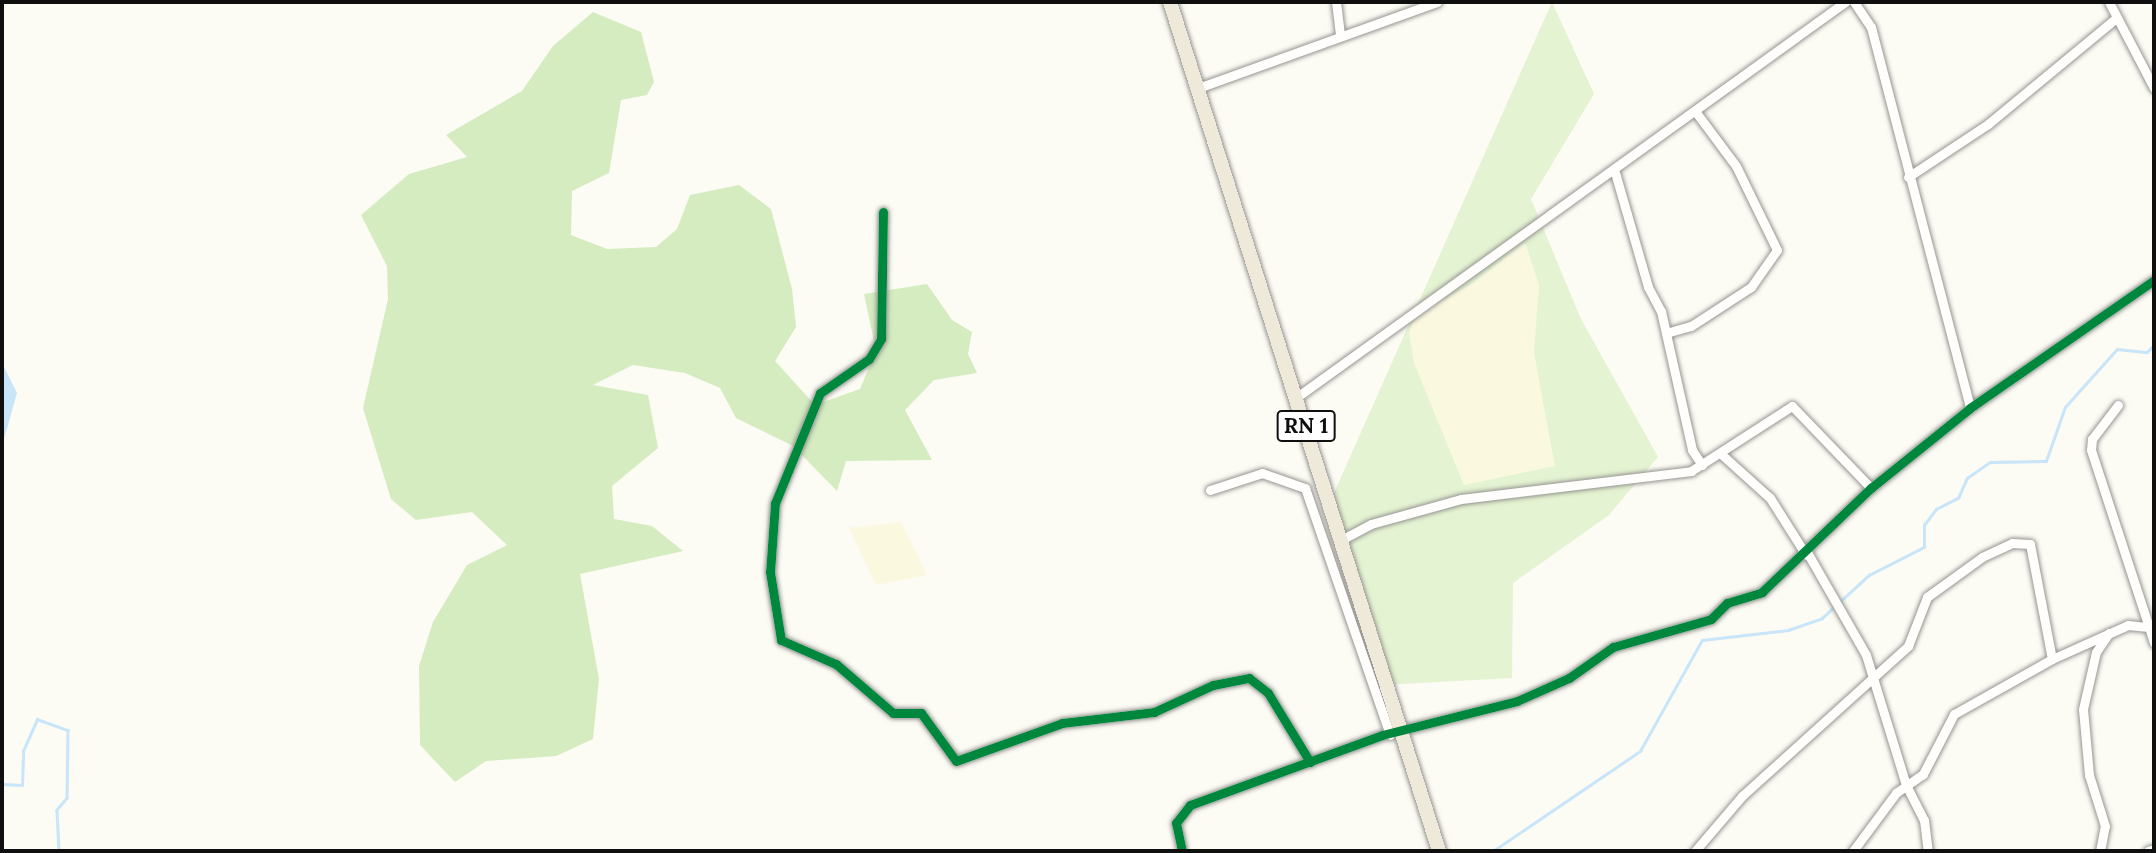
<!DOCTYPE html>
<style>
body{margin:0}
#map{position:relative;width:2156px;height:853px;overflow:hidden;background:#fcfbf4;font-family:Lora,serif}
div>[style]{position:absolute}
.farmland>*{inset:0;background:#faf8df}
.green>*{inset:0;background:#e4f3d2}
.forest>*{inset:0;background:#d4ecc0}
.water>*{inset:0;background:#c8e5f9}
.stream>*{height:2.5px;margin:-1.25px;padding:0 1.25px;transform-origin:1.25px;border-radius:1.25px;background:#c8e5f9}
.roads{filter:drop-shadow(0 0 2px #969592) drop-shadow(0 0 2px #969592)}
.minor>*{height:9px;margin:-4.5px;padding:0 4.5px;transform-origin:4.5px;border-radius:4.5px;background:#fffefd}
.primary>*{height:14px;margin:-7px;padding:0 7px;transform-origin:7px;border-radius:7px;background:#eee9d9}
.cycleway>*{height:9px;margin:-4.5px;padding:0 4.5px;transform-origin:4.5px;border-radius:4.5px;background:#00873e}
span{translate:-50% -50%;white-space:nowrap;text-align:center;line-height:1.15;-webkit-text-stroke:7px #fff;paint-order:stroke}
.shield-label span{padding:2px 5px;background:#fff;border:2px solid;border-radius:5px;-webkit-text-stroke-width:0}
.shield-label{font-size:21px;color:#0f0f0f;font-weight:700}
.frame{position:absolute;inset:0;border:4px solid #0f0f0f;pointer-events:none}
</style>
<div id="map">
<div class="farmland">
<div style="clip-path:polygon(1525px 243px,1539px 285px,1534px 353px,1556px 466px,1464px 485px,1414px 363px,1409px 332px,1417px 315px,1469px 286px)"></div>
<div style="clip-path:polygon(901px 522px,927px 575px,876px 585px,849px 528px)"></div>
</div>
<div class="green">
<div style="clip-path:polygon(evenodd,1552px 2px,1594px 94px,1531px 199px,1581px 319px,1658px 457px,1609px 515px,1513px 583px,1512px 678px,1383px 685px,1326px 511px,1552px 2px,1525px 243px,1539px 285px,1534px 353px,1555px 466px,1464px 485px,1414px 363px,1409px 332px,1417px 314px,1469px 286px,1525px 243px)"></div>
</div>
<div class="forest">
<div style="clip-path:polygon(593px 12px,641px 32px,654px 82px,647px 95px,621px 100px,609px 173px,572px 191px,571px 235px,607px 249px,656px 247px,677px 229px,690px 195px,739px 185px,771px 209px,792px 289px,796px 327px,775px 361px,815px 405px,860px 389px,876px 351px,864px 294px,927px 284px,952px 320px,972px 332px,968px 354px,977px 373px,934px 380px,905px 410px,932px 460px,846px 461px,837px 491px,793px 446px,736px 418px,720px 388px,685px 373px,633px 365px,593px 385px,648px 395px,658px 448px,612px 486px,614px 519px,652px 526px,683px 551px,580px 574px,599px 679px,593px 739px,556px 756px,486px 761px,455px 782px,420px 745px,419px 666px,433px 622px,467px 565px,507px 545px,472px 512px,416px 520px,391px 499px,363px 408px,388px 299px,387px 266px,361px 215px,409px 174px,467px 157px,446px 135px,522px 91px,553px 46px)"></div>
</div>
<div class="water">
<div style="clip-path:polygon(2px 363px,17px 393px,2px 446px)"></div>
</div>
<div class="stream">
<div style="left:2px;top:784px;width:20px;rotate:3deg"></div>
<div style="left:22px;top:785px;width:34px;rotate:-88deg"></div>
<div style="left:23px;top:751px;width:35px;rotate:-66deg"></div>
<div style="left:37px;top:719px;width:33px;rotate:20deg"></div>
<div style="left:68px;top:730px;width:68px;rotate:90.8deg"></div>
<div style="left:67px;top:798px;width:16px;rotate:130deg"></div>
<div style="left:57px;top:810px;width:41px;rotate:87.2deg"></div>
<div style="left:1493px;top:851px;width:178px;rotate:-34.2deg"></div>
<div style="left:1640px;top:751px;width:127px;rotate:-60.8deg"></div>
<div style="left:1702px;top:640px;width:87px;rotate:-6.6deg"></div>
<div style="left:1788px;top:630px;width:36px;rotate:-19deg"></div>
<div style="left:1822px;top:618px;width:64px;rotate:-42.5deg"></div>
<div style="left:1869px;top:575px;width:62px;rotate:-27deg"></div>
<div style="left:1924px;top:547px;width:22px;rotate:-90deg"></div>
<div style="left:1924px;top:525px;width:20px;rotate:-53deg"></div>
<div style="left:1936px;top:509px;width:25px;rotate:-27deg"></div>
<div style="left:1958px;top:498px;width:22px;rotate:-66deg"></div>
<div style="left:1967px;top:478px;width:28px;rotate:-35deg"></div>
<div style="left:1990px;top:462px;width:56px;rotate:-1deg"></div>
<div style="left:2046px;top:461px;width:57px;rotate:-70.6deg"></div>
<div style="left:2065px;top:407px;width:78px;rotate:-48.1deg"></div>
<div style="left:2117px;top:349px;width:30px;rotate:6deg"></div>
<div style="left:2147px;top:352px;width:10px;rotate:-45deg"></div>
</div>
<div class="roads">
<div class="minor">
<div style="left:1336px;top:2px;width:34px;rotate:83deg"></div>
<div style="left:1854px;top:2px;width:30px;rotate:56deg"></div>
<div style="left:1871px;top:27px;width:394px;rotate:75.4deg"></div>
<div style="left:2109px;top:2px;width:97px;rotate:62.4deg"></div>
<div style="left:1198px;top:88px;width:254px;rotate:-19.8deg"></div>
<div style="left:1614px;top:169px;width:123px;rotate:73.9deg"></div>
<div style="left:1648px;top:287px;width:27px;rotate:62deg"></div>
<div style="left:1661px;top:311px;width:142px;rotate:77.4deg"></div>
<div style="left:1692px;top:450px;width:18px;rotate:56deg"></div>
<div style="left:1908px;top:177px;width:96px;rotate:-33.5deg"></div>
<div style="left:1988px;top:124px;width:166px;rotate:-39.6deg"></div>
<div style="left:883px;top:212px;width:127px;rotate:90.9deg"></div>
<div style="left:881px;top:339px;width:23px;rotate:121deg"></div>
<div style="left:869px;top:359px;width:60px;rotate:145.2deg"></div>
<div style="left:820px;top:393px;width:119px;rotate:112.2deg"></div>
<div style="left:775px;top:503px;width:69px;rotate:94.1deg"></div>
<div style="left:770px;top:572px;width:69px;rotate:80.8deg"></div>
<div style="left:781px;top:640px;width:60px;rotate:23.6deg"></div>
<div style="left:836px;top:664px;width:75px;rotate:40.7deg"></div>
<div style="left:893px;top:713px;width:28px"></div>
<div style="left:921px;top:713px;width:59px;rotate:53.9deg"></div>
<div style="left:956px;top:761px;width:113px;rotate:-19.7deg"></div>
<div style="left:1062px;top:723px;width:93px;rotate:-6.8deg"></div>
<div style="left:1154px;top:712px;width:65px;rotate:-24.6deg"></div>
<div style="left:1213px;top:685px;width:37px;rotate:-11deg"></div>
<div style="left:1249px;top:678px;width:24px;rotate:38deg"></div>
<div style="left:1268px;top:693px;width:81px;rotate:58.7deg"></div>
<div style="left:1666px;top:333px;width:26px;rotate:-16deg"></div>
<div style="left:1691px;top:326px;width:72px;rotate:-33deg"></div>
<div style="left:1751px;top:287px;width:45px;rotate:-54.9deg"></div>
<div style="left:1777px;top:250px;width:93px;rotate:-116deg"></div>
<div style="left:1736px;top:166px;width:69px;rotate:-126.7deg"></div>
<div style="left:1297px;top:397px;width:676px;rotate:-35.78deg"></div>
<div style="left:2118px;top:405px;width:43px;rotate:127.4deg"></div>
<div style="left:2092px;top:439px;width:11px;rotate:95deg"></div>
<div style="left:2091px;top:450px;width:203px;rotate:71.9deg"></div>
<div style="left:1720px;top:453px;width:67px;rotate:42deg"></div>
<div style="left:1770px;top:498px;width:67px;rotate:57.7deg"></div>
<div style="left:1210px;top:490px;width:55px;rotate:-18.1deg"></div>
<div style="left:1262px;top:473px;width:46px;rotate:19.2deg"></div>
<div style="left:1305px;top:488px;width:261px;rotate:71deg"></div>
<div style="left:1341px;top:540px;width:34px;rotate:-28deg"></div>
<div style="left:1371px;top:524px;width:93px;rotate:-15.5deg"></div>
<div style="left:1461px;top:499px;width:232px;rotate:-6.9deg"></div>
<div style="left:1691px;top:471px;width:120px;rotate:-32.8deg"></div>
<div style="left:1792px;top:406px;width:114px;rotate:46.1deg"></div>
<div style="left:1808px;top:554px;width:116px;rotate:60.1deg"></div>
<div style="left:1866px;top:655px;width:136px;rotate:72.9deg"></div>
<div style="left:1906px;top:785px;width:39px;rotate:63deg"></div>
<div style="left:1924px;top:820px;width:31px;rotate:83deg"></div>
<div style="left:2052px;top:659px;width:83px;rotate:-24.1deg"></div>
<div style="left:2128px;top:625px;width:18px;rotate:6deg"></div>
<div style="left:1182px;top:851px;width:29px;rotate:-102deg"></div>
<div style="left:1176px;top:823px;width:23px;rotate:-52deg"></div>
<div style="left:1190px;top:805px;width:204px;rotate:-20deg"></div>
<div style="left:1382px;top:735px;width:139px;rotate:-14.1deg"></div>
<div style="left:1517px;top:701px;width:57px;rotate:-23.9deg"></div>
<div style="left:1569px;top:678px;width:54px;rotate:-35.2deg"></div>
<div style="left:1613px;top:647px;width:102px;rotate:-15.9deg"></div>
<div style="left:1711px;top:619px;width:23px;rotate:-45deg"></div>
<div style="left:1727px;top:603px;width:37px;rotate:-17deg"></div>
<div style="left:1762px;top:592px;width:151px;rotate:-43.7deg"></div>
<div style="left:1871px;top:488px;width:127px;rotate:-38.9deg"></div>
<div style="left:1970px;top:408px;width:224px;rotate:-34.8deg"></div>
<div style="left:1695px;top:851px;width:72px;rotate:-49.5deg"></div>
<div style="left:1742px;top:796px;width:224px;rotate:-42.1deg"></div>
<div style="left:1908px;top:646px;width:53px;rotate:-68.8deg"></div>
<div style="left:1927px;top:597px;width:68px;rotate:-36deg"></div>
<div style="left:1982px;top:557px;width:33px;rotate:-25deg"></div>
<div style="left:2012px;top:543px;width:18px;rotate:3deg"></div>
<div style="left:2030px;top:544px;width:117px;rotate:79.2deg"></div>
<div style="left:2052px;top:659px;width:112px;rotate:150.7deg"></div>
<div style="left:1954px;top:714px;width:68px;rotate:117.3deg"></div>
<div style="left:1923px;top:774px;width:33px;rotate:145deg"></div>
<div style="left:1896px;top:793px;width:72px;rotate:126.6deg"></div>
<div style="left:2100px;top:851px;width:25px;rotate:-79deg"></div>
<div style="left:2105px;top:826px;width:53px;rotate:-107.4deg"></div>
<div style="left:2089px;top:775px;width:66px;rotate:-95.2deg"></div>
<div style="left:2083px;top:709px;width:58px;rotate:-77.2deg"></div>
<div style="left:2096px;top:652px;width:23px;rotate:-56deg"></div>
<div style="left:2148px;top:851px;width:6px;rotate:-18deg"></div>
</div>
<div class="primary">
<div style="left:1170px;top:2px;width:891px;rotate:72.42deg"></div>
</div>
</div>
<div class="cycleway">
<div style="left:883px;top:212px;width:127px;rotate:90.9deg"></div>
<div style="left:881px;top:339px;width:23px;rotate:121deg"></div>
<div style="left:869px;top:359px;width:60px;rotate:145.2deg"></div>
<div style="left:820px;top:393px;width:119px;rotate:112.2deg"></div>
<div style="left:775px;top:503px;width:69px;rotate:94.1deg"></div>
<div style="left:770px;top:572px;width:69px;rotate:80.8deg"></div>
<div style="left:781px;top:640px;width:60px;rotate:23.6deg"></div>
<div style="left:836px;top:664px;width:75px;rotate:40.7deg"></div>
<div style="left:893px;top:713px;width:28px"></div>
<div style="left:921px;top:713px;width:59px;rotate:53.9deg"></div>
<div style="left:956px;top:761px;width:113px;rotate:-19.7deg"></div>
<div style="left:1062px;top:723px;width:93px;rotate:-6.8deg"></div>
<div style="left:1154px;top:712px;width:65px;rotate:-24.6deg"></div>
<div style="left:1213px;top:685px;width:37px;rotate:-11deg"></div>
<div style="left:1249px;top:678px;width:24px;rotate:38deg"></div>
<div style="left:1268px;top:693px;width:81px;rotate:58.7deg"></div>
<div style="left:1182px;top:851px;width:29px;rotate:-102deg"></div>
<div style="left:1176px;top:823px;width:23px;rotate:-52deg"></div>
<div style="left:1190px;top:805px;width:204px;rotate:-20deg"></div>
<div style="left:1382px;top:735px;width:139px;rotate:-14.1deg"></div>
<div style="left:1517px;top:701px;width:57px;rotate:-23.9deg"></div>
<div style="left:1569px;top:678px;width:54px;rotate:-35.2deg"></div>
<div style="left:1613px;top:647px;width:102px;rotate:-15.9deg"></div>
<div style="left:1711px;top:619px;width:23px;rotate:-45deg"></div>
<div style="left:1727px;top:603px;width:37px;rotate:-17deg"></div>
<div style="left:1762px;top:592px;width:151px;rotate:-43.7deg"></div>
<div style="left:1871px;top:488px;width:127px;rotate:-38.9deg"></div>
<div style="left:1970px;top:408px;width:224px;rotate:-34.8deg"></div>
</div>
<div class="shield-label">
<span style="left:1306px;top:426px">RN 1</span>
</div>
<div class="frame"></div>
</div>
